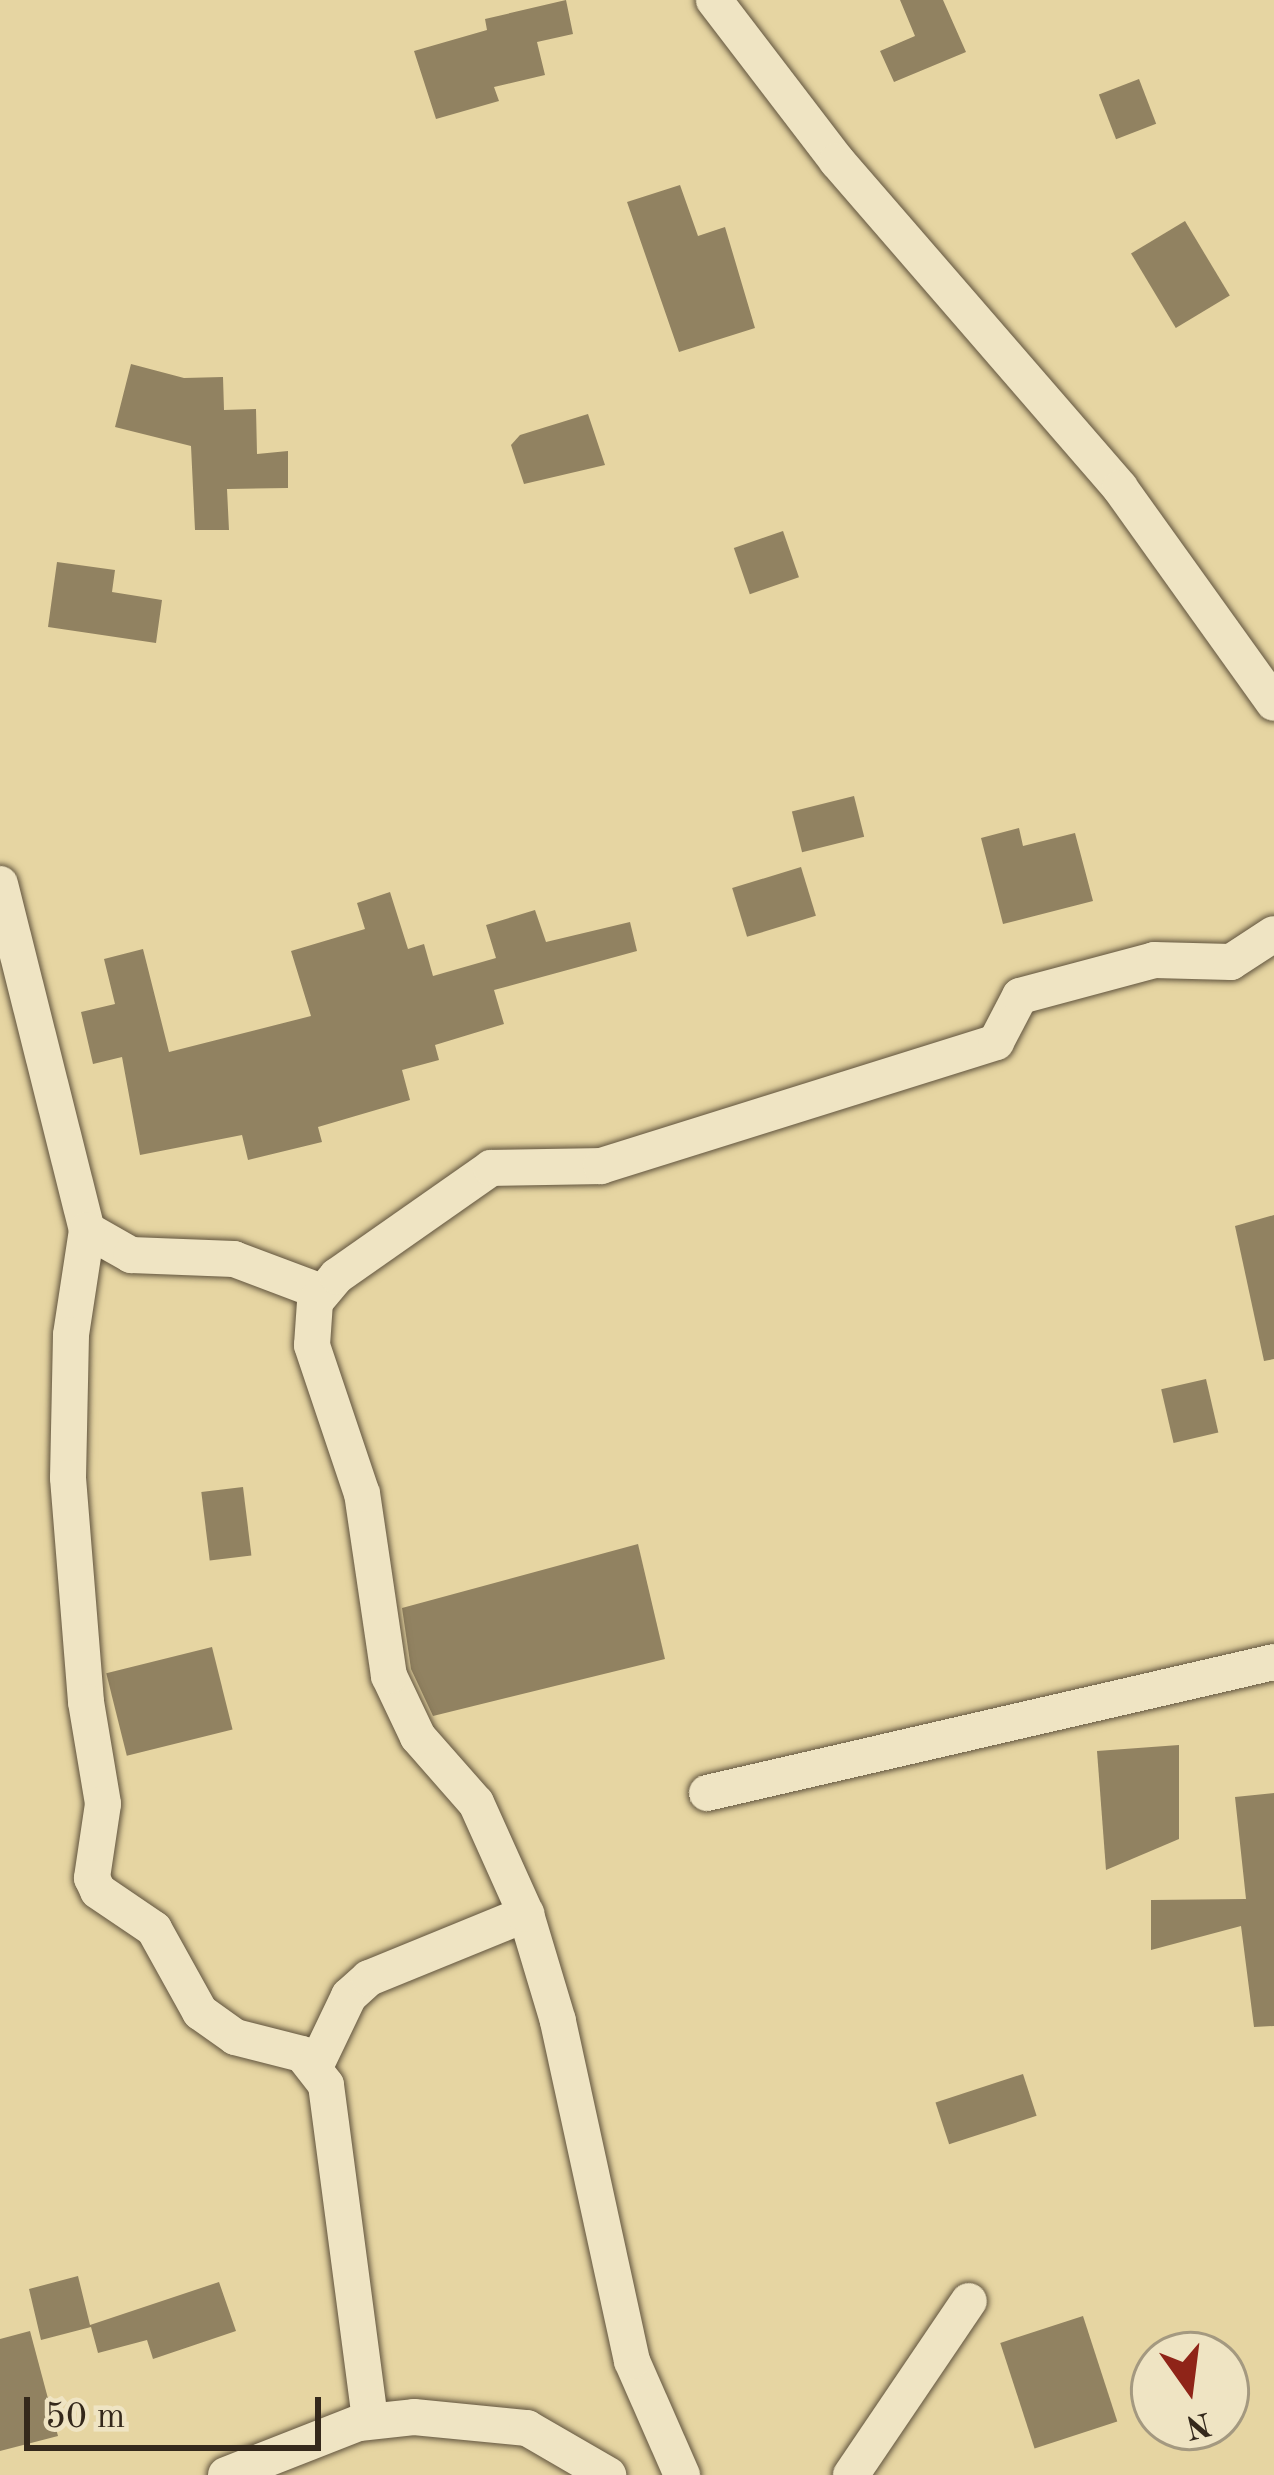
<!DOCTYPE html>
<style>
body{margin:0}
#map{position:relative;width:1274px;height:2475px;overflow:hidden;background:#e6d5a2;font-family:"Old Standard TT",serif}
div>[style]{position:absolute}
.building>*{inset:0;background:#918261;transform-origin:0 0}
.roads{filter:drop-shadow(0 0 3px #60533d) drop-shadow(0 0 3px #60533d)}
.minor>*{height:36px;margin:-18px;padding:0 18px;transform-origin:18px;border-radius:18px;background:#efe4c3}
span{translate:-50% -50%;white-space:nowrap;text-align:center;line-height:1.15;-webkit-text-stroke:12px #efe4c3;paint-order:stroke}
.north{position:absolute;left:1130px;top:2331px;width:120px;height:120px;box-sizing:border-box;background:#efe4c3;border:3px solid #a49980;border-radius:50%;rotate:166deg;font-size:33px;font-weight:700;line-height:48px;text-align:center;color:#34281b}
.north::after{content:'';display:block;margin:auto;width:42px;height:54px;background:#8f2418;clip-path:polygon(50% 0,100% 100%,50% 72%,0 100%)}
.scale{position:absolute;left:24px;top:2397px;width:297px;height:54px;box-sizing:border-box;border:6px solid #34281b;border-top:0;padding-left:15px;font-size:36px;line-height:42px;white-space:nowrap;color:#34281b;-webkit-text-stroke:9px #efe4c3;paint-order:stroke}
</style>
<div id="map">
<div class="building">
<div style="clip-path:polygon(566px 0,573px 34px,537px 42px,545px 75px,494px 87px,499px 101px,436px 119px,414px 51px,487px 30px,485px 19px)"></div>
<div style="clip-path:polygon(900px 0,943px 0,966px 52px,894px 82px,880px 51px,915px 36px)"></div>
<div style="left:1139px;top:79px;width:48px;height:43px;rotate:69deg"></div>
<div style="clip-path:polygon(680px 185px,698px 236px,725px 227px,755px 328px,679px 352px,627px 202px)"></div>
<div style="left:1185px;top:221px;width:87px;height:63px;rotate:59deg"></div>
<div style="clip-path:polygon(131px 364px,184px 378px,223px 377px,224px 410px,256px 409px,257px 454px,288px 451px,288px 488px,227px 489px,229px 530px,195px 530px,191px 446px,115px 427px)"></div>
<div style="clip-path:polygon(588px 414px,605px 465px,524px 484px,511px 445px,520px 435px)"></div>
<div style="left:783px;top:531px;width:49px;height:52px;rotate:71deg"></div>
<div style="clip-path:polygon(57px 562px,115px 570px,112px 592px,162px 600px,156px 643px,48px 627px)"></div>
<div style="left:854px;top:796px;width:42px;height:64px;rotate:76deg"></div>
<div style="clip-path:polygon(1019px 828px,1023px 846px,1075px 833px,1093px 901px,1003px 924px,981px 838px)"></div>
<div style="left:801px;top:867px;width:51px;height:72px;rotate:73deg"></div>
<div style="clip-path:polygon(390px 892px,408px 949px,424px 944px,433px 976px,496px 958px,486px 925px,535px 910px,546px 942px,630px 922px,637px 951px,494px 990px,504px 1024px,435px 1045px,439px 1060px,402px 1070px,410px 1100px,318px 1127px,322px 1142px,248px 1160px,242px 1135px,140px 1155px,122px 1057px,93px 1064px,81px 1012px,115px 1004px,104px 959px,143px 949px,169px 1052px,311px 1016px,291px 951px,365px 929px,357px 903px)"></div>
<div style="clip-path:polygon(1274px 1215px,1274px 1359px,1264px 1361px,1235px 1226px)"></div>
<div style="left:1206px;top:1379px;width:55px;height:46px;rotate:77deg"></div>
<div style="left:243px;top:1487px;width:69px;height:42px;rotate:83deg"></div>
<div style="clip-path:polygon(638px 1544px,665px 1659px,433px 1716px,411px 1669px,402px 1608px)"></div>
<div style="left:212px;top:1647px;width:85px;height:109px;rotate:76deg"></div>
<div style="clip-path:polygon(1179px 1745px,1179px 1839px,1106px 1870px,1097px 1751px)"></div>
<div style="clip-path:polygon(1274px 1793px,1274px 2026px,1254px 2027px,1241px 1926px,1151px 1950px,1151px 1900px,1246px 1899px,1235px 1797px)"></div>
<div style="left:1023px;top:2074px;width:44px;height:92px;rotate:72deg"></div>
<div style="clip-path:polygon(78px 2276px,90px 2325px,219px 2282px,236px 2331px,153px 2359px,147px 2340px,98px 2353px,91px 2327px,41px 2340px,29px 2289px)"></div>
<div style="left:1083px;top:2316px;width:111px;height:87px;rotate:72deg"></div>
<div style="clip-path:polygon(30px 2331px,58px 2436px,0 2451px,0 2339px)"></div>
</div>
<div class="roads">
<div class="minor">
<div style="left:714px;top:0;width:203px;rotate:52.6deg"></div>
<div style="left:837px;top:161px;width:432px;rotate:49.1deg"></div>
<div style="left:1120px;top:488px;width:264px;rotate:54.4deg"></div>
<div style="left:0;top:884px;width:357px;rotate:75.9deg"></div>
<div style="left:87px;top:1230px;width:51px;rotate:29.6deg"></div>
<div style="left:131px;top:1255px;width:103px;rotate:2.2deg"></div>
<div style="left:234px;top:1259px;width:94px;rotate:20.6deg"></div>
<div style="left:87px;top:1230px;width:106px;rotate:98.7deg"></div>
<div style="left:71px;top:1335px;width:143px;rotate:91.2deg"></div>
<div style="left:68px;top:1478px;width:225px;rotate:85.4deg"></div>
<div style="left:86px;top:1702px;width:103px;rotate:80.5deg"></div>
<div style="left:103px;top:1804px;width:75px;rotate:98.5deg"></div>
<div style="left:92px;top:1878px;width:14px;rotate:65deg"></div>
<div style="left:98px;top:1891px;width:68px;rotate:34.2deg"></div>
<div style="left:154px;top:1929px;width:95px;rotate:61deg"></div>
<div style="left:200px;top:2012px;width:43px;rotate:35.5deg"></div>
<div style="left:235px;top:2037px;width:69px;rotate:14.2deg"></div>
<div style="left:302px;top:2054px;width:39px;rotate:52deg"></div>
<div style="left:326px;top:2085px;width:338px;rotate:82.5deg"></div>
<div style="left:707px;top:1793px;width:582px;rotate:-13.01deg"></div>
<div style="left:315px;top:2067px;width:79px;rotate:-64.4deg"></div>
<div style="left:349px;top:1996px;width:27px;rotate:-42deg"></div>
<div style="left:369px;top:1978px;width:170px;rotate:-22.2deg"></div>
<div style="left:226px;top:2475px;width:143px;rotate:-21.4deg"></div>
<div style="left:359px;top:2423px;width:55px;rotate:-6.2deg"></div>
<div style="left:414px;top:2417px;width:114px;rotate:5.6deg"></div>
<div style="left:527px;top:2428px;width:94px;rotate:30.1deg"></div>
<div style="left:682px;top:2475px;width:124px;rotate:-113.7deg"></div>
<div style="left:632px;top:2361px;width:348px;rotate:-102.3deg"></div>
<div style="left:558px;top:2021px;width:112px;rotate:-106.7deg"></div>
<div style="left:526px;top:1914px;width:122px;rotate:-114.2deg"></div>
<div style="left:476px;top:1803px;width:88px;rotate:-131.3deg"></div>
<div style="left:418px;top:1737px;width:68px;rotate:-115.4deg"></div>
<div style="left:389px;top:1676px;width:184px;rotate:-98.4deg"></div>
<div style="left:362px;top:1494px;width:157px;rotate:-108.6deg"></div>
<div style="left:312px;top:1345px;width:43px;rotate:-86deg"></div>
<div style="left:315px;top:1302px;width:34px;rotate:-50deg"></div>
<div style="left:337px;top:1276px;width:188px;rotate:-35deg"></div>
<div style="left:491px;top:1168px;width:110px;rotate:-1deg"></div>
<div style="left:601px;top:1166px;width:414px;rotate:-17.4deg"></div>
<div style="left:996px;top:1042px;width:52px;rotate:-62.4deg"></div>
<div style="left:1020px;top:996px;width:139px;rotate:-15deg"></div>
<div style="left:1154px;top:960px;width:77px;rotate:1.5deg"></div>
<div style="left:1231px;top:962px;width:51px;rotate:-33.1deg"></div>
<div style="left:851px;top:2475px;width:210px;rotate:-55.9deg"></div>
</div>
</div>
<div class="north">N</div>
<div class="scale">50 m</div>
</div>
